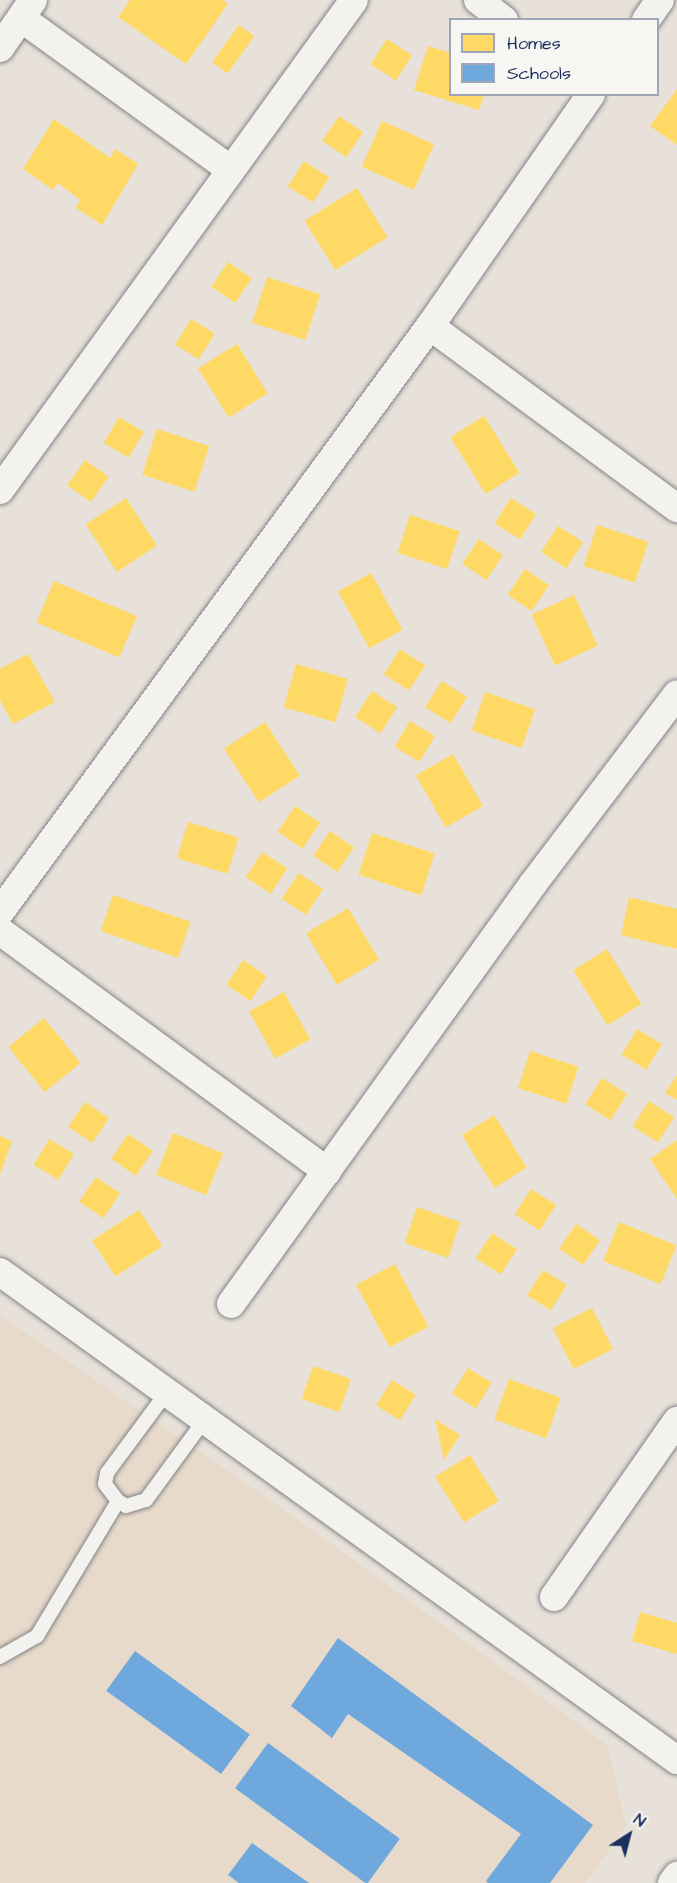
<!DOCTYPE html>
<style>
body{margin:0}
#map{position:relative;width:677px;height:1883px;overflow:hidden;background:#e7e1d9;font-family:"Architects Daughter",sans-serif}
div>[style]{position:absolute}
.built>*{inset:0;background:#e7daca}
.homes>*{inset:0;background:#ffd966;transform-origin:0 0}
.schools>*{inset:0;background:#6fa8dc;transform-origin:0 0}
.roads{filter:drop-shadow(0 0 2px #838489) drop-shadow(0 0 2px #838489)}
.service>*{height:14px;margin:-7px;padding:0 7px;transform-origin:7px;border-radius:7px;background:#f3f2ef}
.minor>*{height:28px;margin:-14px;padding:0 14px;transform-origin:14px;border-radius:14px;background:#f3f2ef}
span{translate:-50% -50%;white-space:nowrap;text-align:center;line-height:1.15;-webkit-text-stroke:6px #f6f6f2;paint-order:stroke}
.legend{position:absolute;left:449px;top:18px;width:210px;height:78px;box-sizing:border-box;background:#f6f6f2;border:2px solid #9ea6b7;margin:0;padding:8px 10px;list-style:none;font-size:18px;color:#1b2f5e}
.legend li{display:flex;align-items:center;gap:12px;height:30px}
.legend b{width:30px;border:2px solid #9ea6b7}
.north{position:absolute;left:599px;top:1805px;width:60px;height:60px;-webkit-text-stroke:4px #f6f6f2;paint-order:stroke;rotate:36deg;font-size:16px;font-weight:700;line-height:24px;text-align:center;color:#1b2f5e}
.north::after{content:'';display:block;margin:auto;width:21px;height:27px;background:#1b2f5e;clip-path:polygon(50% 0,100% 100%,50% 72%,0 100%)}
</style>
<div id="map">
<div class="built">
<div style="clip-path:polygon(0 1315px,293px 1516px,607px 1745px,626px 1826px,586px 1883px,0 1883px)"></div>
</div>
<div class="homes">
<div style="clip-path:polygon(130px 0,223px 0,228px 4px,186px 64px,118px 17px)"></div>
<div style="left:239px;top:25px;width:19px;height:46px;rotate:36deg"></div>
<div style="left:387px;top:39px;width:30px;height:30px;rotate:33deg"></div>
<div style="clip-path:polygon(428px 46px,450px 53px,450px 94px,484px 94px,479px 110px,414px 90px)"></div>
<div style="clip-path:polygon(677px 89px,677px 145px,650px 126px)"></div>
<div style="left:339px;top:116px;width:29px;height:30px;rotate:34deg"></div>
<div style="clip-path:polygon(54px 119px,110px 158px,115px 149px,138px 164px,102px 225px,76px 208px,80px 200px,58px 183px,53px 190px,23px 169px)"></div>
<div style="left:382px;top:121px;width:57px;height:50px;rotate:24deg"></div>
<div style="left:304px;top:161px;width:30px;height:30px;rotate:33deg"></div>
<div style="left:357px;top:188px;width:58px;height:62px;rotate:58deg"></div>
<div style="left:228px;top:262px;width:29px;height:30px;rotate:34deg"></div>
<div style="left:267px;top:277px;width:56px;height:48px;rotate:18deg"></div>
<div style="left:191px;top:319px;width:28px;height:30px;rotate:32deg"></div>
<div style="left:237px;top:344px;width:58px;height:46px;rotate:58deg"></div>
<div style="left:484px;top:416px;width:67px;height:40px;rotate:58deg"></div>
<div style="left:119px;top:417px;width:29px;height:30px;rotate:31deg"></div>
<div style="left:157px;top:429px;width:55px;height:48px;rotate:18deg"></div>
<div style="left:85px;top:460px;width:29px;height:31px;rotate:35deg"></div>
<div style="left:126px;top:498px;width:57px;height:48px;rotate:57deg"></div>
<div style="left:511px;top:498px;width:30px;height:30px;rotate:33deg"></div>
<div style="left:410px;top:515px;width:52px;height:40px;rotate:18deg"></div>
<div style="left:597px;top:525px;width:54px;height:43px;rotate:18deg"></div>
<div style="left:558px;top:526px;width:30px;height:31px;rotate:33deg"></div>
<div style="left:479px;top:539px;width:29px;height:30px;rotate:34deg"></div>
<div style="left:525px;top:569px;width:29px;height:31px;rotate:34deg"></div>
<div style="left:371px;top:573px;width:65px;height:38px;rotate:61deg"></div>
<div style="left:54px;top:581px;width:90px;height:45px;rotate:23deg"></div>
<div style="left:574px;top:595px;width:56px;height:47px;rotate:65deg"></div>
<div style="left:400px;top:649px;width:30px;height:30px;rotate:33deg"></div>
<div style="clip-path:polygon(28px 654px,55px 702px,13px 724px,0 700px,0 669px)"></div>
<div style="left:296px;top:664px;width:54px;height:45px;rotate:16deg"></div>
<div style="left:442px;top:681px;width:30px;height:31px;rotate:33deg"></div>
<div style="left:372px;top:691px;width:30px;height:31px;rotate:33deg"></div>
<div style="left:485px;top:692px;width:53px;height:41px;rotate:19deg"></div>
<div style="left:410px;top:721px;width:29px;height:30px;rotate:31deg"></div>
<div style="left:265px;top:722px;width:64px;height:49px;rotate:57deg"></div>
<div style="left:453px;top:754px;width:60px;height:43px;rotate:60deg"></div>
<div style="left:295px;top:806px;width:30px;height:31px;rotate:34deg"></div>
<div style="left:188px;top:822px;width:53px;height:38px;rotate:17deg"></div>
<div style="left:330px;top:831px;width:29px;height:30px;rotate:34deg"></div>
<div style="left:372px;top:833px;width:66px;height:44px;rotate:18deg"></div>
<div style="left:262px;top:852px;width:30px;height:30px;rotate:33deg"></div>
<div style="left:299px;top:873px;width:29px;height:31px;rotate:34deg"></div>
<div style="left:113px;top:895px;width:82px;height:38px;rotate:19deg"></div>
<div style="clip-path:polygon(629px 897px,677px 909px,677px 949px,621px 935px)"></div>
<div style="left:348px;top:908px;width:60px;height:49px;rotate:59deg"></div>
<div style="left:607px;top:949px;width:65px;height:40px;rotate:58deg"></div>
<div style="left:243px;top:960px;width:29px;height:30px;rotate:34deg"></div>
<div style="left:284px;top:992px;width:54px;height:40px;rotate:61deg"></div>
<div style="left:44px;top:1018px;width:58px;height:46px;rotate:51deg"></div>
<div style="left:637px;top:1029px;width:29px;height:30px;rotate:31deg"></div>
<div style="left:530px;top:1051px;width:51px;height:39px;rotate:18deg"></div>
<div style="clip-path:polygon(677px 1075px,677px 1100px,665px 1093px)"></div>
<div style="left:602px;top:1078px;width:30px;height:31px;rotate:33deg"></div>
<div style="left:649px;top:1101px;width:30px;height:30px;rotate:33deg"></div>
<div style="left:85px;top:1102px;width:29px;height:30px;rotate:34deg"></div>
<div style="left:494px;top:1115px;width:62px;height:38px;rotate:58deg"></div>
<div style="left:173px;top:1133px;width:54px;height:45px;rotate:22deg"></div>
<div style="left:128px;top:1134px;width:30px;height:30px;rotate:34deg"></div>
<div style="clip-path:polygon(0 1136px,12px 1141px,0 1174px)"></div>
<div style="left:49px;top:1139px;width:29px;height:30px;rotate:31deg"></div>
<div style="clip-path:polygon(677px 1140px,677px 1199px,650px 1159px)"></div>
<div style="left:96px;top:1177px;width:29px;height:30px;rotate:34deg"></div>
<div style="left:531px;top:1189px;width:30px;height:30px;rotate:33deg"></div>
<div style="left:417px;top:1207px;width:46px;height:38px;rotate:19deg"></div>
<div style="left:139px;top:1210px;width:43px;height:56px;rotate:57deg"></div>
<div style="left:619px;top:1222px;width:62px;height:42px;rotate:22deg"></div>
<div style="left:576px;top:1224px;width:29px;height:30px;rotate:34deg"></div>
<div style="left:492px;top:1233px;width:30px;height:30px;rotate:33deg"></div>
<div style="left:395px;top:1264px;width:71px;height:44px;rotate:62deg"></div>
<div style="left:543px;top:1270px;width:28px;height:30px;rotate:32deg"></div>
<div style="left:592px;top:1308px;width:46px;height:44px;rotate:63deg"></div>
<div style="left:313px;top:1366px;width:40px;height:35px;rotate:19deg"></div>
<div style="left:468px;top:1368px;width:28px;height:30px;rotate:32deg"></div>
<div style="left:509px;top:1379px;width:55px;height:43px;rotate:20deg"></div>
<div style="left:392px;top:1380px;width:28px;height:30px;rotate:32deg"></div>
<div style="clip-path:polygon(435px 1419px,460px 1435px,444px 1460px)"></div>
<div style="left:470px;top:1455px;width:54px;height:41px;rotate:58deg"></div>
<div style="clip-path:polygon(640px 1612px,677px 1623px,677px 1654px,632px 1641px)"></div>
</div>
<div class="schools">
<div style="clip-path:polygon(338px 1638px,593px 1825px,550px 1883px,488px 1883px,486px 1881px,521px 1834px,348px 1714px,332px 1738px,291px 1706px)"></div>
<div style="left:135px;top:1651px;width:142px;height:49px;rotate:36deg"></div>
<div style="left:268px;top:1743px;width:163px;height:56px;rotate:36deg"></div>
<div style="clip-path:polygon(252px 1843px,309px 1883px,239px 1883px,228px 1875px)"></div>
</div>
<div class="roads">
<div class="service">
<div style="left:167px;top:1392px;width:101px;rotate:126.5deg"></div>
<div style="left:107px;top:1473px;width:11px;rotate:100deg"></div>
<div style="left:105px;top:1484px;width:21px;rotate:53deg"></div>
<div style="left:118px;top:1501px;width:9px;rotate:32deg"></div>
<div style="left:126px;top:1506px;width:21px;rotate:-17deg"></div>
<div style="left:146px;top:1500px;width:102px;rotate:-53.8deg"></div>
<div style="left:0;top:1657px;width:43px;rotate:-29.6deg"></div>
<div style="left:37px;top:1636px;width:157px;rotate:-59deg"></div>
</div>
<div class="minor">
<div style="left:478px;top:0;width:33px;rotate:38deg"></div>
<div style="left:21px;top:18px;width:259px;rotate:35.9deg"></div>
<div style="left:646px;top:20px;width:24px;rotate:-55deg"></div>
<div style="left:0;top:48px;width:58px;rotate:-55.5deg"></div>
<div style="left:430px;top:326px;width:307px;rotate:36.4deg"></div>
<div style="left:0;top:490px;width:604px;rotate:-54.15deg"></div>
<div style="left:0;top:912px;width:727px;rotate:-53.73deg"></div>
<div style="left:430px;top:326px;width:282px;rotate:-55.2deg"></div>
<div style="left:0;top:931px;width:406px;rotate:36.3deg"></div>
<div style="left:0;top:1272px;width:835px;rotate:35.79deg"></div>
<div style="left:231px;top:1304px;width:517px;rotate:-54.28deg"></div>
<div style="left:533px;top:884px;width:238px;rotate:-52.8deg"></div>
<div style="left:554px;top:1597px;width:215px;rotate:-55.1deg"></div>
<div style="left:672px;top:1883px;width:9px;rotate:-54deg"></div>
</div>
</div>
<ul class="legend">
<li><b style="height:16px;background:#ffd966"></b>Homes</li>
<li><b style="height:16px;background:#6fa8dc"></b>Schools</li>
</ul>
<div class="north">N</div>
</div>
